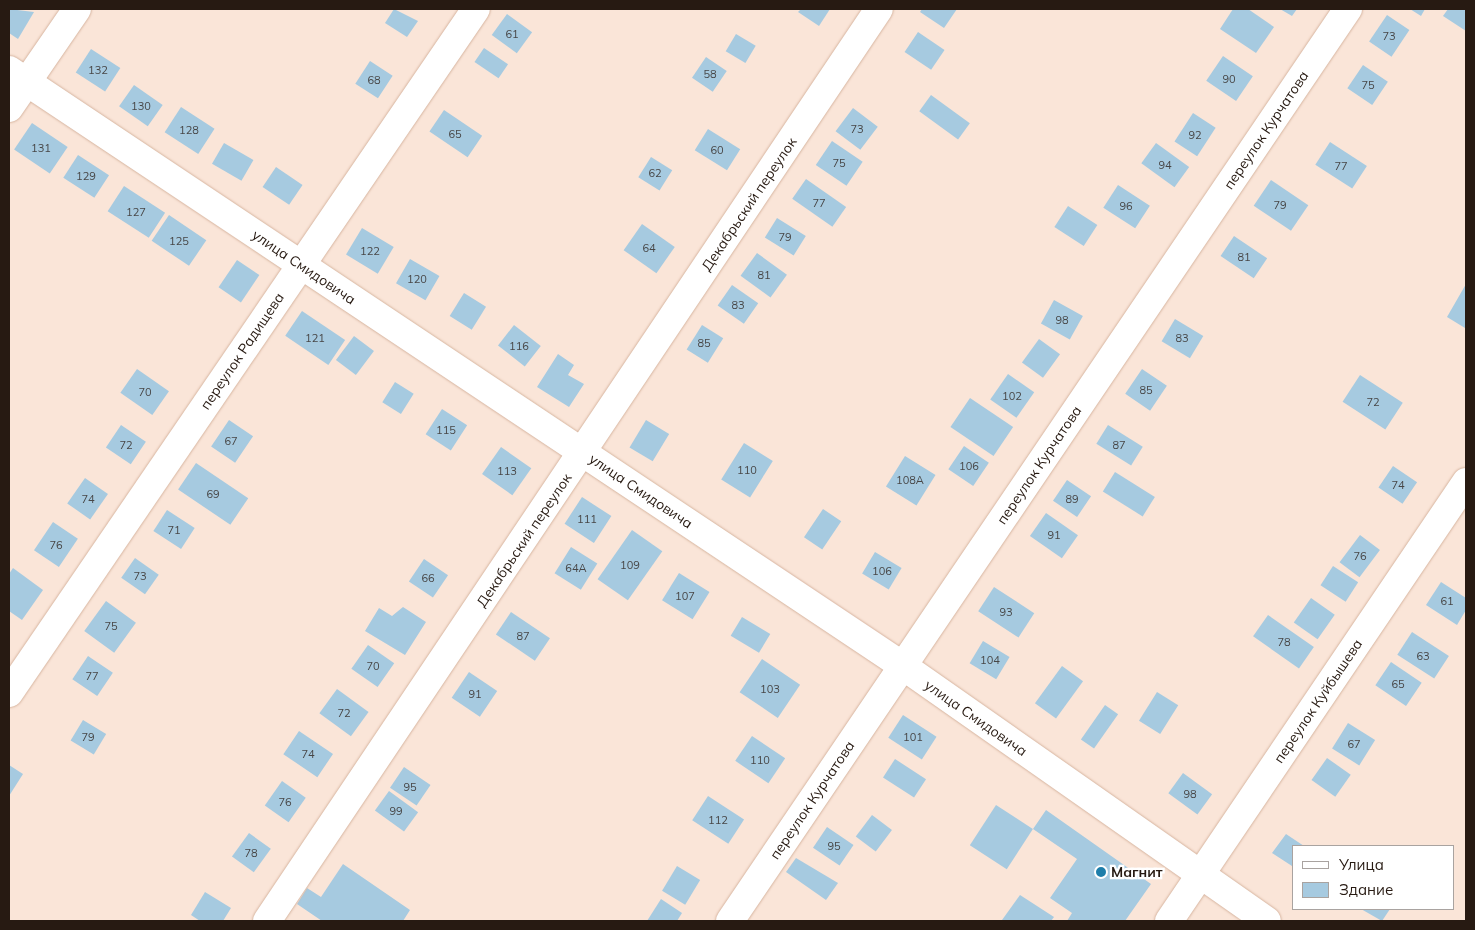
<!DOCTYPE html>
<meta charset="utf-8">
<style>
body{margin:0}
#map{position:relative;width:1475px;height:930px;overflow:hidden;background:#fae5d8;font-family:Mulish,sans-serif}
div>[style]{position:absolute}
.building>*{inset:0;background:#a6cae0;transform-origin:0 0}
.roads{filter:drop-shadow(0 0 1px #d7b5a0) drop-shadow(0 0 1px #d7b5a0)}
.minor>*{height:28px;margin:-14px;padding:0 14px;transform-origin:14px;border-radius:14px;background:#fff}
.tertiary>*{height:28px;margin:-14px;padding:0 14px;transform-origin:14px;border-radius:14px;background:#fff}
.dots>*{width:14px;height:14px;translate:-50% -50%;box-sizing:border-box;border:2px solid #fff;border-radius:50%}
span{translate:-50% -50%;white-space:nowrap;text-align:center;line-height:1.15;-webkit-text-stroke:4.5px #fff;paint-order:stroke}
.number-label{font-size:11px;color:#474646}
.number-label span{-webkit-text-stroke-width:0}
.street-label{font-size:14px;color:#271a12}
.poi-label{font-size:14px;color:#271a12;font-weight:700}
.left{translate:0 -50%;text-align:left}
.frame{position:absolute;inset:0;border:10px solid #271a12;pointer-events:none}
.legend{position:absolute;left:1292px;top:845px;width:162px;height:65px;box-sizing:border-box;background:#fff;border:1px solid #a9a3a0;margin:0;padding:6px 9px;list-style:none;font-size:15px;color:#271a12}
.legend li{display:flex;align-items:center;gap:10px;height:25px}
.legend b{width:25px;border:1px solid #a9a3a0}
</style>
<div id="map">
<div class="building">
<div style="clip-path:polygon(9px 9px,34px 12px,18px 39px,9px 33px)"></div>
<div style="clip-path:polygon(394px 9px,418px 21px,407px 37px,385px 23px)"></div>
<div style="clip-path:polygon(801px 9px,830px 9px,819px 26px,798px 12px)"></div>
<div style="clip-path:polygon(922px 9px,957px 9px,944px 28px,920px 12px)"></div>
<div style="clip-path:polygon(1233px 9px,1248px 9px,1274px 27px,1256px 53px,1220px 29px)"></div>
<div style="clip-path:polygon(1280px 9px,1297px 9px,1292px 16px)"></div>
<div style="clip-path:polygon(1410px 9px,1425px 9px,1421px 16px)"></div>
<div style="clip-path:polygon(1448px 9px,1466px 9px,1466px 31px,1443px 16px)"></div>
<div style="left:507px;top:14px;width:31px;height:26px;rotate:36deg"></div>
<div style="left:1387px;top:15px;width:27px;height:32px;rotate:34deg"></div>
<div style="left:918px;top:32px;width:32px;height:24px;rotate:34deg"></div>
<div style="left:736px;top:34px;width:23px;height:20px;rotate:31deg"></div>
<div style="left:484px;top:48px;width:29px;height:17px;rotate:34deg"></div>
<div style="left:91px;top:49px;width:35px;height:28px;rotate:33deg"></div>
<div style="left:1223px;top:56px;width:36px;height:30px;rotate:34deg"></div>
<div style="left:706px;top:57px;width:25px;height:25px;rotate:34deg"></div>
<div style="left:370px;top:61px;width:27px;height:27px;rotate:33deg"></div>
<div style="left:1363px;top:65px;width:30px;height:28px;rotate:34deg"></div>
<div style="left:134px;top:85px;width:35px;height:26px;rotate:35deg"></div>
<div style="left:931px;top:95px;width:48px;height:20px;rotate:36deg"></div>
<div style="left:181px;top:107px;width:40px;height:30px;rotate:33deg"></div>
<div style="left:853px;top:108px;width:31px;height:29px;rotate:37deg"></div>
<div style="left:444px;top:110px;width:46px;height:26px;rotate:34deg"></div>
<div style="left:1193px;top:113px;width:27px;height:34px;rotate:33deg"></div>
<div style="left:32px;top:123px;width:43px;height:32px;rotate:34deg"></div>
<div style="left:708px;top:129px;width:38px;height:25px;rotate:32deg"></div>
<div style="left:832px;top:141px;width:37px;height:29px;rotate:34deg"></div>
<div style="left:1330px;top:142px;width:44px;height:27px;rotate:33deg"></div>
<div style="left:224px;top:143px;width:34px;height:24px;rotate:30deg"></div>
<div style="left:1156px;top:143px;width:41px;height:25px;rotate:36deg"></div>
<div style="left:78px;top:155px;width:37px;height:27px;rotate:33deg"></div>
<div style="left:651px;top:157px;width:25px;height:24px;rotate:32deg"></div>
<div style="left:276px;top:167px;width:32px;height:24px;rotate:34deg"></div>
<div style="left:806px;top:179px;width:49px;height:24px;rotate:35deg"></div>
<div style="left:1271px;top:180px;width:45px;height:31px;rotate:34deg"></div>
<div style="left:1118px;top:185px;width:38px;height:27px;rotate:33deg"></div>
<div style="left:124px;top:186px;width:49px;height:30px;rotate:33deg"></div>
<div style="left:1068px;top:206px;width:35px;height:25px;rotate:33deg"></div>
<div style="left:169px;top:215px;width:45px;height:31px;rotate:34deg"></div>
<div style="left:777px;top:218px;width:34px;height:23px;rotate:32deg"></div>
<div style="left:642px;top:224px;width:40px;height:32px;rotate:35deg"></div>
<div style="left:362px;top:228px;width:37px;height:31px;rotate:31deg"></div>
<div style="left:1234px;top:236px;width:40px;height:24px;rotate:34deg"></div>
<div style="left:757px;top:253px;width:37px;height:28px;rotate:36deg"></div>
<div style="left:410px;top:259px;width:34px;height:28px;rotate:30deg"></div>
<div style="left:237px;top:260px;width:27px;height:33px;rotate:34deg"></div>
<div style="clip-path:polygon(1466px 284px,1466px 326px,1465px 328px,1447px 317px)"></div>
<div style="left:732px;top:285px;width:32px;height:25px;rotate:35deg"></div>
<div style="left:464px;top:293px;width:26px;height:27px;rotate:32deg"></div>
<div style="left:1054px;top:300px;width:33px;height:27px;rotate:29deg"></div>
<div style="left:302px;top:311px;width:52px;height:30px;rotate:34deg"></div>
<div style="left:1175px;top:319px;width:33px;height:26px;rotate:31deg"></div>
<div style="left:514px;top:325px;width:34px;height:26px;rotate:38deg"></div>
<div style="left:702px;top:325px;width:25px;height:29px;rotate:32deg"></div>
<div style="left:354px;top:336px;width:25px;height:30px;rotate:37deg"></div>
<div style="left:1039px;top:339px;width:26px;height:29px;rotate:36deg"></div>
<div style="clip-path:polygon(558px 354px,574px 365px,568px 375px,584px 384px,569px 407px,537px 387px)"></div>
<div style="left:137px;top:369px;width:39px;height:29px;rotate:35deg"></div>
<div style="left:1142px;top:369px;width:30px;height:30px;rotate:34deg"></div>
<div style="left:1008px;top:374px;width:32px;height:31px;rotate:35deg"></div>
<div style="left:1360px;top:375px;width:51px;height:32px;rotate:33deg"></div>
<div style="left:395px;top:382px;width:22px;height:24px;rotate:32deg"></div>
<div style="left:970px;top:398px;width:52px;height:35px;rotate:34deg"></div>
<div style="left:442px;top:409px;width:30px;height:30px;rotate:33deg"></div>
<div style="left:229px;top:420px;width:29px;height:32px;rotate:34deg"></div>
<div style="left:646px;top:420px;width:27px;height:32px;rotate:31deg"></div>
<div style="left:121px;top:425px;width:30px;height:27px;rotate:34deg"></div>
<div style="left:1108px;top:425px;width:41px;height:22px;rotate:32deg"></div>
<div style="left:744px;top:443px;width:34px;height:43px;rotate:32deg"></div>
<div style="left:964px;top:446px;width:30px;height:28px;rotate:34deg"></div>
<div style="left:501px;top:447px;width:37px;height:33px;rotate:35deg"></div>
<div style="left:905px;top:456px;width:36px;height:36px;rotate:32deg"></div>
<div style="left:196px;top:463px;width:63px;height:32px;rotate:34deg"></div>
<div style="left:1393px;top:466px;width:29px;height:26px;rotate:34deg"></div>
<div style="left:1115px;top:472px;width:47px;height:23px;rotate:32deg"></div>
<div style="left:85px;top:478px;width:28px;height:31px;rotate:35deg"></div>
<div style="left:1067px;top:480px;width:29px;height:25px;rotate:34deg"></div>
<div style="left:582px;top:497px;width:35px;height:32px;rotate:33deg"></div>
<div style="left:823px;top:509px;width:22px;height:34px;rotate:34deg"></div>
<div style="left:167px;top:510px;width:33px;height:25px;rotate:33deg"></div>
<div style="left:1046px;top:513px;width:39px;height:28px;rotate:35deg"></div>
<div style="left:53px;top:522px;width:30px;height:34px;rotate:34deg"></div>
<div style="left:632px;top:530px;width:37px;height:60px;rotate:35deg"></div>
<div style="left:1360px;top:535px;width:25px;height:34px;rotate:37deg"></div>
<div style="left:571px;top:547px;width:31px;height:31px;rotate:32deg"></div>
<div style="left:875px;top:552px;width:31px;height:25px;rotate:31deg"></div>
<div style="left:135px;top:558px;width:29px;height:24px;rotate:35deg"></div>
<div style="left:424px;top:559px;width:29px;height:27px;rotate:34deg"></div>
<div style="left:1333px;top:566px;width:30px;height:23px;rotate:33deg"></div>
<div style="clip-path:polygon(13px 568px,43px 590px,22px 620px,9px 611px,9px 574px)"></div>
<div style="left:679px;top:573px;width:36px;height:32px;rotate:32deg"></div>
<div style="clip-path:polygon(1441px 582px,1466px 598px,1466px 610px,1457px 625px,1426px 605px)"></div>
<div style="left:994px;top:587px;width:48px;height:29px;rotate:33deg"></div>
<div style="left:1311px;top:598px;width:29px;height:30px;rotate:35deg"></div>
<div style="left:106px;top:601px;width:37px;height:37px;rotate:36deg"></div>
<div style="clip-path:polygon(403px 607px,426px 622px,405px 655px,365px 631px,379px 608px,392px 616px)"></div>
<div style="left:511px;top:612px;width:47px;height:27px;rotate:34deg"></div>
<div style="left:1268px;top:615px;width:56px;height:26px;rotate:35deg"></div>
<div style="left:742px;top:617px;width:33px;height:22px;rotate:31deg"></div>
<div style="left:1412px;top:632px;width:44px;height:27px;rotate:33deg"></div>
<div style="left:983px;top:641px;width:31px;height:26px;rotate:31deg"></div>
<div style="left:368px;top:645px;width:32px;height:29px;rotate:35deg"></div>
<div style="left:88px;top:656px;width:30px;height:28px;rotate:34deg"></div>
<div style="left:762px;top:659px;width:46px;height:40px;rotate:34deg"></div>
<div style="left:1391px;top:662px;width:37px;height:28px;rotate:34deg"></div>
<div style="left:1062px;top:666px;width:26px;height:46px;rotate:36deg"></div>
<div style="left:469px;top:672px;width:34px;height:31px;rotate:34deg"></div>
<div style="left:337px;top:689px;width:39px;height:30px;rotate:36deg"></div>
<div style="left:1157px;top:692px;width:25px;height:34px;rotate:32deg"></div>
<div style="left:1105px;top:705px;width:16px;height:42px;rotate:35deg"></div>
<div style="left:903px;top:715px;width:40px;height:27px;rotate:33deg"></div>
<div style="left:83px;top:720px;width:27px;height:24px;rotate:31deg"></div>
<div style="left:1348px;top:723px;width:32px;height:30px;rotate:32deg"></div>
<div style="left:299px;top:731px;width:41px;height:28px;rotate:34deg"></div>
<div style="left:752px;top:736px;width:40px;height:30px;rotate:34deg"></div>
<div style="left:1327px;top:758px;width:29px;height:27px;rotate:35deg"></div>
<div style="left:895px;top:759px;width:37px;height:22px;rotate:33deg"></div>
<div style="clip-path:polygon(9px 765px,23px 774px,9px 796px)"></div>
<div style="left:404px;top:767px;width:32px;height:25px;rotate:34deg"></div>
<div style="left:1183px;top:773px;width:36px;height:25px;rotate:36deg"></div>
<div style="left:282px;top:781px;width:29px;height:30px;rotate:35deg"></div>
<div style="left:389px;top:791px;width:36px;height:24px;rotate:36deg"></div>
<div style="left:708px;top:796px;width:43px;height:29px;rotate:33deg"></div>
<div style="left:996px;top:805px;width:44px;height:48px;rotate:33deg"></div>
<div style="clip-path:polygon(1046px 810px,1151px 884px,1125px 921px,1067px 921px,1072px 913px,1050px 898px,1077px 859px,1033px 829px)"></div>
<div style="left:872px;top:815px;width:25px;height:27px;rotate:37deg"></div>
<div style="left:827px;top:827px;width:32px;height:25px;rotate:34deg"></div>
<div style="left:249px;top:833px;width:27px;height:29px;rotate:36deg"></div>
<div style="clip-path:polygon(1286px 834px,1304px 846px,1294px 846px,1292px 866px,1272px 853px)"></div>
<div style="clip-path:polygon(796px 858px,838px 883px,826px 900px,786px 872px)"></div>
<div style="clip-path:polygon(343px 864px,410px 910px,403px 921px,322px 921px,297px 904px,307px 888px,321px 897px)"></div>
<div style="left:677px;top:866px;width:27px;height:29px;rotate:31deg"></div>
<div style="clip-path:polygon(205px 892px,231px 908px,223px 921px,200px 921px,191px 915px)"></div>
<div style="clip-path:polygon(1020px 895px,1054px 917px,1051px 921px,1002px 920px)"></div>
<div style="clip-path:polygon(661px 899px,682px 913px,677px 921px,647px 921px)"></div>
<div style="clip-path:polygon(1361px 909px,1390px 909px,1382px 921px)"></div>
</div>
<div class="roads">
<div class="minor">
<div style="left:9px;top:108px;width:120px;rotate:-55.5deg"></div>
<div style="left:9px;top:693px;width:828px;rotate:-55.68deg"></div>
<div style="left:267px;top:921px;width:1098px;rotate:-56.14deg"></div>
<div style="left:730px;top:921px;width:1102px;rotate:-55.88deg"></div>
<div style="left:1169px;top:921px;width:530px;rotate:-55.92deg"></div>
</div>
<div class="tertiary">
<div style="left:9px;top:70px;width:1074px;rotate:33.69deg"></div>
<div style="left:903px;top:666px;width:444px;rotate:35deg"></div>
</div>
</div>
<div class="dots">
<div style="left:1101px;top:872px;background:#1e7eaa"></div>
</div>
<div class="number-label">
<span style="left:512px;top:34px">61</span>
<span style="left:1389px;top:36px">73</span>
<span style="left:98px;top:70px">132</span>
<span style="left:710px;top:74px">58</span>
<span style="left:1229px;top:79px">90</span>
<span style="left:374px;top:80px">68</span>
<span style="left:1368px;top:85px">75</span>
<span style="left:141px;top:106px">130</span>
<span style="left:857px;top:129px">73</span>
<span style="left:189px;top:130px">128</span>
<span style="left:455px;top:134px">65</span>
<span style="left:1195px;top:135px">92</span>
<span style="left:41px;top:148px">131</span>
<span style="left:717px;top:150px">60</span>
<span style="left:839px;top:163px">75</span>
<span style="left:1165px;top:165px">94</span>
<span style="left:1341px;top:166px">77</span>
<span style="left:655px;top:173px">62</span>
<span style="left:86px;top:176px">129</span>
<span style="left:819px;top:203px">77</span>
<span style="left:1280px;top:205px">79</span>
<span style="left:1126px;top:206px">96</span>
<span style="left:136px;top:212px">127</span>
<span style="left:785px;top:237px">79</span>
<span style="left:179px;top:241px">125</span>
<span style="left:649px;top:248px">64</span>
<span style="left:370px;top:251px">122</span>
<span style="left:1244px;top:257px">81</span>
<span style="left:764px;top:275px">81</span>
<span style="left:417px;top:279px">120</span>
<span style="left:738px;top:305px">83</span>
<span style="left:1062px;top:320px">98</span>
<span style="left:315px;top:338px">121</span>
<span style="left:1182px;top:338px">83</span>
<span style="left:704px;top:343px">85</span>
<span style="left:519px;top:346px">116</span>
<span style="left:1146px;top:390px">85</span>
<span style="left:145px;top:392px">70</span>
<span style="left:1012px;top:396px">102</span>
<span style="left:1373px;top:402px">72</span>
<span style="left:446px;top:430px">115</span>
<span style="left:231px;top:441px">67</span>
<span style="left:126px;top:445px">72</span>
<span style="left:1119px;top:445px">87</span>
<span style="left:969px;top:466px">106</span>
<span style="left:747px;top:470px">110</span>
<span style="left:507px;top:471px">113</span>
<span style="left:910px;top:480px">108А</span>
<span style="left:1398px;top:485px">74</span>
<span style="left:213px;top:494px">69</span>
<span style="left:88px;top:499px">74</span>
<span style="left:1072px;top:499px">89</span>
<span style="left:587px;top:519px">111</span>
<span style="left:174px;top:530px">71</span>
<span style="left:1054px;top:535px">91</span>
<span style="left:56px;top:545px">76</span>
<span style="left:1360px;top:556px">76</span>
<span style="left:630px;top:565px">109</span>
<span style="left:576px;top:568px">64А</span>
<span style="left:882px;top:571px">106</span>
<span style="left:140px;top:576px">73</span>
<span style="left:428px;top:578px">66</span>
<span style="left:685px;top:596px">107</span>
<span style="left:1447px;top:601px">61</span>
<span style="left:1006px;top:612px">93</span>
<span style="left:111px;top:626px">75</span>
<span style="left:523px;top:636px">87</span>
<span style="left:1284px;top:642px">78</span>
<span style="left:1423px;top:656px">63</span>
<span style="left:990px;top:660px">104</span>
<span style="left:373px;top:666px">70</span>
<span style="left:92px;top:676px">77</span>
<span style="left:1398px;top:684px">65</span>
<span style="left:770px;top:689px">103</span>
<span style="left:475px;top:694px">91</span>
<span style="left:344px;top:713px">72</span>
<span style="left:88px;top:737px">79</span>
<span style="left:913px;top:737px">101</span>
<span style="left:1354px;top:744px">67</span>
<span style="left:308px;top:754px">74</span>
<span style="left:760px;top:760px">110</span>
<span style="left:410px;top:787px">95</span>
<span style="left:1190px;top:794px">98</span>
<span style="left:285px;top:802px">76</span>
<span style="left:396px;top:811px">99</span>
<span style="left:718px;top:820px">112</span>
<span style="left:834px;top:846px">95</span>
<span style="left:251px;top:853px">78</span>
</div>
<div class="street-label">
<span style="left:1266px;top:130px;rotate:-56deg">переулок Курчатова</span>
<span style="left:749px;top:204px;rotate:-56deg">Декабрьский переулок</span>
<span style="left:304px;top:267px;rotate:34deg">улица Смидовича</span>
<span style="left:242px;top:351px;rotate:-56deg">переулок Радищева</span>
<span style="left:1039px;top:465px;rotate:-56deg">переулок Курчатова</span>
<span style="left:641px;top:491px;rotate:34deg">улица Смидовича</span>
<span style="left:524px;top:540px;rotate:-56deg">Декабрьский переулок</span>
<span style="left:1318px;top:701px;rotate:-56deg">переулок Куйбышева</span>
<span style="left:976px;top:718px;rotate:35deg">улица Смидовича</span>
<span style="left:812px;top:800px;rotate:-56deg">переулок Курчатова</span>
</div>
<div class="poi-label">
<span class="left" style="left:1111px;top:872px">Магнит</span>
</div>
<div class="frame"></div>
<ul class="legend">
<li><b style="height:6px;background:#fff"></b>Улица</li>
<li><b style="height:14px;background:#a6cae0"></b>Здание</li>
</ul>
</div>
